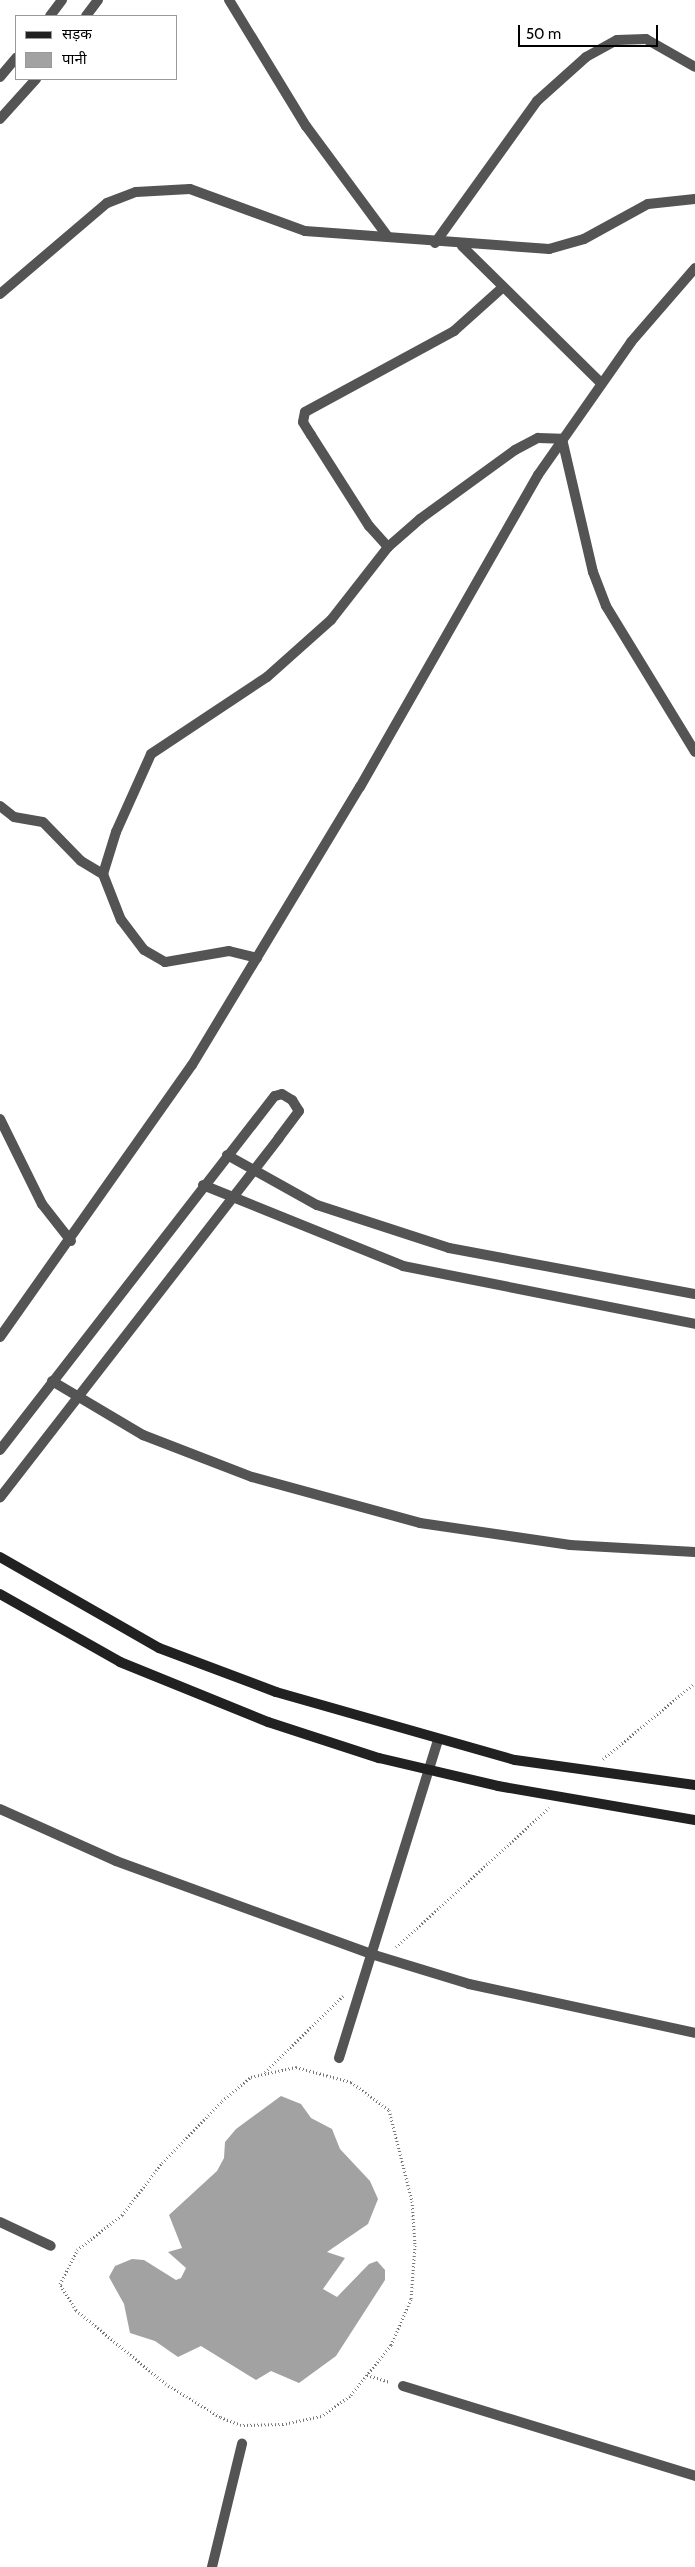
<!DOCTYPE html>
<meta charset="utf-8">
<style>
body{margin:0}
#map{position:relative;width:695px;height:2567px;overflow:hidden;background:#fff;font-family:Cabin,"Noto Sans Devanagari",sans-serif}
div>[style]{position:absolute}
.water>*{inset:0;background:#a2a2a2}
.path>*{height:3px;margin-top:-1.5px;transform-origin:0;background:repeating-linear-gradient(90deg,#767676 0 1px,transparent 0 3.5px)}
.minor>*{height:10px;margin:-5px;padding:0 5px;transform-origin:5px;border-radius:5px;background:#545454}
.tertiary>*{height:10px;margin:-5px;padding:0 5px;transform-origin:5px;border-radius:5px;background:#545454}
.secondary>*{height:10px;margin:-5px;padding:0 5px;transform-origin:5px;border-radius:5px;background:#212121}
span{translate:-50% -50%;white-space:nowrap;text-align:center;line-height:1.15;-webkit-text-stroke:4px #fff;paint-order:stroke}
.legend{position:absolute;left:15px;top:15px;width:162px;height:65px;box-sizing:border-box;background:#fff;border:1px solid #999;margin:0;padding:6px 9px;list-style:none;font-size:15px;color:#000}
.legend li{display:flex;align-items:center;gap:10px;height:25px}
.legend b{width:25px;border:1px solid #999}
.scale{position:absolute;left:518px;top:25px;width:140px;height:22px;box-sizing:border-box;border:2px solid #000;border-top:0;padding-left:6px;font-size:15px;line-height:18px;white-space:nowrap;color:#000;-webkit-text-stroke:4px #fff;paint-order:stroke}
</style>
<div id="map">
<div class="water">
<div style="clip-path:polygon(281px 2096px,301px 2104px,311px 2118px,332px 2129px,340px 2149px,370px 2181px,378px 2199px,368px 2224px,327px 2252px,345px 2258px,323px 2289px,337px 2297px,369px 2264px,377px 2261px,385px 2270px,385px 2280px,336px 2356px,299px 2383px,271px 2371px,256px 2380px,201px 2346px,178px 2357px,155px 2341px,130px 2333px,124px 2304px,109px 2277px,115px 2266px,132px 2259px,144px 2260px,176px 2280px,181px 2278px,186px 2268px,168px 2252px,182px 2248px,169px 2215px,217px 2171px,224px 2158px,225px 2142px,236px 2129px)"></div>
</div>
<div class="path">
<div style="left:603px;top:1759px;width:119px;rotate:-39.6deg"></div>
<div style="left:396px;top:1947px;width:207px;rotate:-42.3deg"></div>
<div style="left:296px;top:2067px;width:57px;rotate:15.3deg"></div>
<div style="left:351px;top:2082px;width:47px;rotate:36.4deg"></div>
<div style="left:389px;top:2110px;width:94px;rotate:75.8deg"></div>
<div style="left:412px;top:2201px;width:44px;rotate:86.1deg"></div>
<div style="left:415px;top:2245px;width:54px;rotate:94.2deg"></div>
<div style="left:411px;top:2299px;width:50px;rotate:113.5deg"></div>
<div style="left:391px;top:2345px;width:65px;rotate:128.8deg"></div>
<div style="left:350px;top:2396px;width:35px;rotate:145deg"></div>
<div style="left:321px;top:2416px;width:39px;rotate:168deg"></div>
<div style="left:283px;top:2424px;width:42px;rotate:178.6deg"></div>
<div style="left:241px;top:2425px;width:22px;rotate:-159deg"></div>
<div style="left:220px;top:2417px;width:63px;rotate:-148.6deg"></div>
<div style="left:166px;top:2384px;width:117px;rotate:-140.6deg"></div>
<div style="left:76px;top:2310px;width:31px;rotate:-122deg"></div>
<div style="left:60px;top:2284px;width:38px;rotate:-63deg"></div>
<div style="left:77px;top:2250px;width:57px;rotate:-37.9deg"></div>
<div style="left:122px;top:2215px;width:66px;rotate:-52.4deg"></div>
<div style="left:162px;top:2163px;width:86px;rotate:-45.9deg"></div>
<div style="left:222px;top:2101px;width:38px;rotate:-40deg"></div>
<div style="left:251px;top:2077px;width:46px;rotate:-12.5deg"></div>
<div style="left:265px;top:2072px;width:109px;rotate:-44.3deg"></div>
<div style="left:367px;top:2375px;width:24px;rotate:17deg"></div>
</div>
<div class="minor">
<div style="left:229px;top:0;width:148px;rotate:58.6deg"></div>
<div style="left:306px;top:126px;width:138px;rotate:53.5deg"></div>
<div style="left:435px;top:243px;width:175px;rotate:-54.3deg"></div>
<div style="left:537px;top:101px;width:66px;rotate:-41.9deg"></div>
<div style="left:586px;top:57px;width:35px;rotate:-29deg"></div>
<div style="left:617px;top:40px;width:29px;rotate:-2deg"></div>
<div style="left:646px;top:39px;width:56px;rotate:29.7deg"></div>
<div style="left:462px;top:246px;width:195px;rotate:44.6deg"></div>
<div style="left:0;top:294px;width:140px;rotate:-40.4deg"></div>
<div style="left:107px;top:203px;width:31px;rotate:-21deg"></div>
<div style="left:136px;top:192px;width:54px;rotate:-3.2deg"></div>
<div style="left:190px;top:189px;width:122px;rotate:20.1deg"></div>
<div style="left:305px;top:231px;width:245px;rotate:4.2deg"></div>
<div style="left:549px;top:249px;width:36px;rotate:-16deg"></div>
<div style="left:584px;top:239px;width:73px;rotate:-28.7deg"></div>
<div style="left:648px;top:204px;width:47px;rotate:-6.1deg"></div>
<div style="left:388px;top:547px;width:28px;rotate:-132deg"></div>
<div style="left:369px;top:526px;width:108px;rotate:-122.5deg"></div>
<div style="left:311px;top:435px;width:15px;rotate:-122deg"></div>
<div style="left:303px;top:422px;width:10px;rotate:-79deg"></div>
<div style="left:305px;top:412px;width:170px;rotate:-28.5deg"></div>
<div style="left:454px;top:331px;width:66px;rotate:-41.9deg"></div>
<div style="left:0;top:806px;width:18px;rotate:38deg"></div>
<div style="left:14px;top:817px;width:29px;rotate:10deg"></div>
<div style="left:43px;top:822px;width:54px;rotate:45.7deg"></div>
<div style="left:81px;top:861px;width:26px;rotate:31deg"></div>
<div style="left:257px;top:958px;width:29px;rotate:-166deg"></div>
<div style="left:229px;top:951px;width:65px;rotate:170.2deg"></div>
<div style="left:165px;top:962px;width:24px;rotate:-150deg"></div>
<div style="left:144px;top:950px;width:38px;rotate:-127deg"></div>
<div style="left:121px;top:920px;width:49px;rotate:-111.4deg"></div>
<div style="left:103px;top:874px;width:44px;rotate:-72.8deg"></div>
<div style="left:116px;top:832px;width:85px;rotate:-65.8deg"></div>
<div style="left:151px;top:754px;width:139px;rotate:-33.6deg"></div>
<div style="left:267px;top:677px;width:86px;rotate:-41.7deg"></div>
<div style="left:331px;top:620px;width:93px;rotate:-52deg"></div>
<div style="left:388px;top:547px;width:43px;rotate:-41.2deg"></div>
<div style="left:420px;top:519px;width:117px;rotate:-36deg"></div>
<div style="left:515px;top:450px;width:26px;rotate:-28deg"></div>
<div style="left:538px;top:438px;width:24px;rotate:2deg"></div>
<div style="left:0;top:1119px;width:95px;rotate:63.7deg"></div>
<div style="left:42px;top:1204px;width:47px;rotate:51.9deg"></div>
<div style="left:227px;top:1155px;width:103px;rotate:29.1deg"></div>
<div style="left:317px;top:1205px;width:139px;rotate:18deg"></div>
<div style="left:449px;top:1248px;width:250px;rotate:10.6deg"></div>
<div style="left:203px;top:1185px;width:216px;rotate:22deg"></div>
<div style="left:403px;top:1266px;width:298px;rotate:11.2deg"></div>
<div style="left:52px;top:1381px;width:106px;rotate:30.7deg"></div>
<div style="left:143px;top:1435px;width:117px;rotate:21.1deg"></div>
<div style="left:252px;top:1477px;width:174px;rotate:15.3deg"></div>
<div style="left:420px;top:1523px;width:152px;rotate:8.3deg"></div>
<div style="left:570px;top:1545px;width:125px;rotate:3.2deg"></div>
<div style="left:0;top:1450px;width:448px;rotate:-52.2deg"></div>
<div style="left:275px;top:1096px;width:7px;rotate:-16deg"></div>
<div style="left:282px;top:1094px;width:12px;rotate:31deg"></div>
<div style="left:292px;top:1100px;width:13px;rotate:58deg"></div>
<div style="left:299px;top:1111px;width:34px;rotate:127deg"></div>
<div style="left:279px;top:1138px;width:455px;rotate:127.8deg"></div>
<div style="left:0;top:1809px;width:127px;rotate:24.1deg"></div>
<div style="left:116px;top:1861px;width:271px;rotate:20deg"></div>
<div style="left:371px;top:1954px;width:102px;rotate:17deg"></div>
<div style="left:469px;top:1984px;width:231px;rotate:12.2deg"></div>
<div style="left:339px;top:2058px;width:333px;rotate:-72.7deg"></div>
<div style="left:0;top:2222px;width:56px;rotate:25.2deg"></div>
<div style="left:403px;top:2386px;width:306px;rotate:17.1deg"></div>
<div style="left:212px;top:2567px;width:127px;rotate:-76.3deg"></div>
</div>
<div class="tertiary">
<div style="left:50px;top:16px;width:20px;rotate:-53deg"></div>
<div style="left:86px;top:16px;width:20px;rotate:-53deg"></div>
<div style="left:0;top:77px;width:25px;rotate:-50deg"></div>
<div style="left:0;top:119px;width:54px;rotate:-48deg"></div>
<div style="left:562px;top:439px;width:137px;rotate:76.9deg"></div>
<div style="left:593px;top:572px;width:36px;rotate:69deg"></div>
<div style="left:606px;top:606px;width:171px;rotate:58.6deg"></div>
<div style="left:0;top:1337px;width:333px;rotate:-54.8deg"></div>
<div style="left:192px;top:1065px;width:325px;rotate:-58.9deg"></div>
<div style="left:360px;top:787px;width:359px;rotate:-60.3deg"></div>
<div style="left:538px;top:475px;width:162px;rotate:-55deg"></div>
<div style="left:631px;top:342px;width:98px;rotate:-49.1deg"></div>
</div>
<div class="secondary">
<div style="left:0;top:1557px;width:183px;rotate:29.8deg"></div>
<div style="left:159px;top:1648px;width:125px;rotate:20.6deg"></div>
<div style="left:276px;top:1692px;width:248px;rotate:15.9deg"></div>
<div style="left:515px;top:1760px;width:182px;rotate:7.9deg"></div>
<div style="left:0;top:1594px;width:138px;rotate:29.5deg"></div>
<div style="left:120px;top:1662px;width:160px;rotate:22.1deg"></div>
<div style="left:268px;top:1722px;width:117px;rotate:18deg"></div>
<div style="left:379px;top:1758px;width:122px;rotate:13.2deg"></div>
<div style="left:498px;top:1786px;width:200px;rotate:9.8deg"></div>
</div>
<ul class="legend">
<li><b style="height:6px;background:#212121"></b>सड़क</li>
<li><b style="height:14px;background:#a2a2a2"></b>पानी</li>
</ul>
<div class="scale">50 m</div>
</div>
